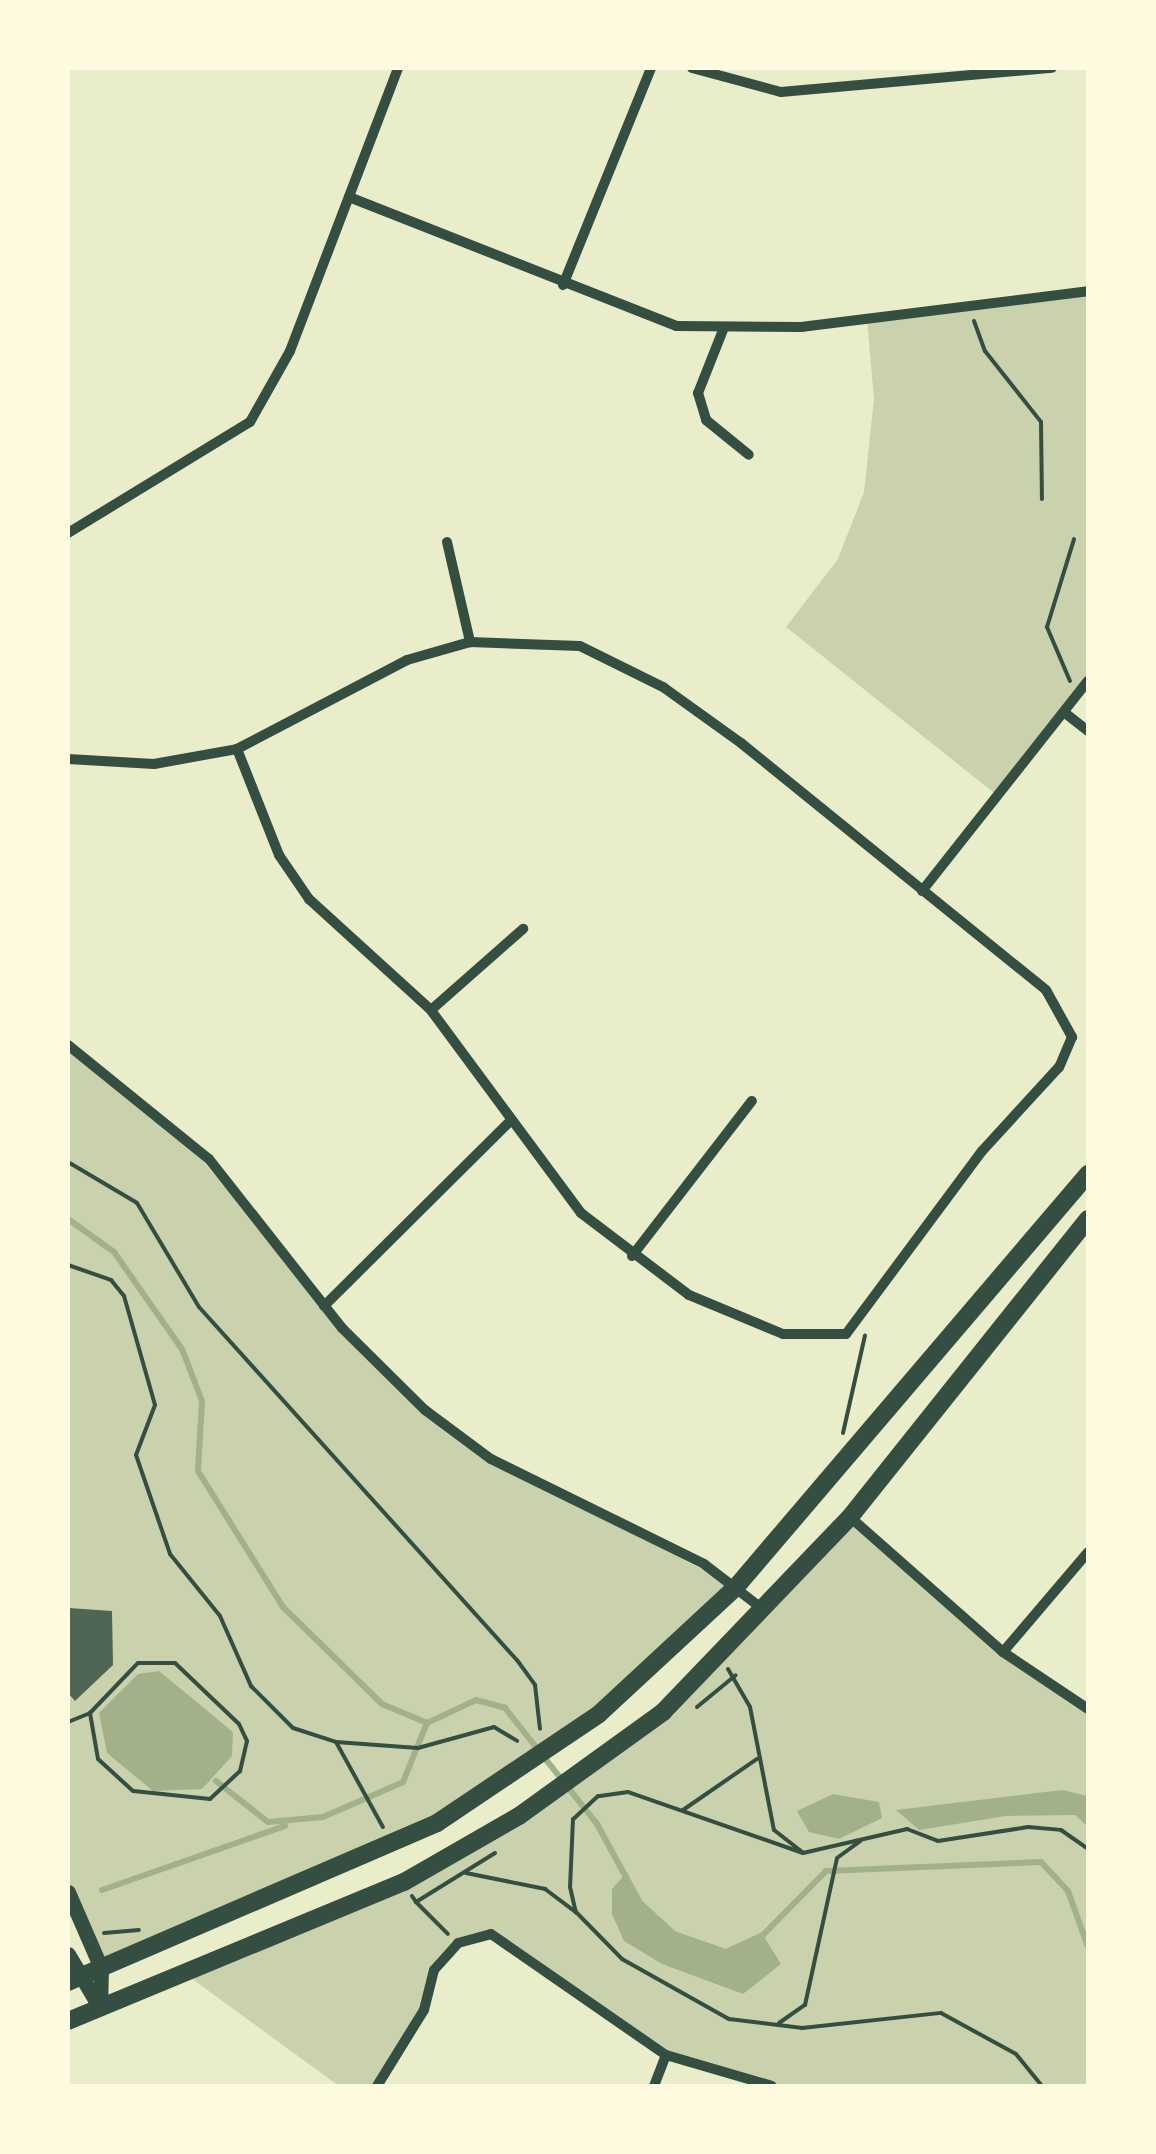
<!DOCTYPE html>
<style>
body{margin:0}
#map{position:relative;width:1156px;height:2154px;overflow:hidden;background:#e9edc9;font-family:Helvetica,sans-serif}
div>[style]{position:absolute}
.green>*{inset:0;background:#cad2ad}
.water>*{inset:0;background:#a3b18a}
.stream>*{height:6px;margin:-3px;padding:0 3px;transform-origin:3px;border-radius:3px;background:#a3b18a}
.building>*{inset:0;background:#4f6655}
.path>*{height:4px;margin:-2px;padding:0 2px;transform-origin:2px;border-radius:2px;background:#344e41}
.minor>*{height:10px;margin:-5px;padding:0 5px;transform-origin:5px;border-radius:5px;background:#344e41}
.tertiary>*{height:15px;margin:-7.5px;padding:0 7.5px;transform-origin:7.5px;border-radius:7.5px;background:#344e41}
.secondary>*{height:18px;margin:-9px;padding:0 9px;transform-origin:9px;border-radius:9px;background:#344e41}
span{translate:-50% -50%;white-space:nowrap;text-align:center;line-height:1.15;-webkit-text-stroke:10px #fefae0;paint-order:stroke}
.frame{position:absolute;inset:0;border:70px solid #fefae0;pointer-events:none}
</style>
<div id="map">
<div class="green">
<div style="clip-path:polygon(1088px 291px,1088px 677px,998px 796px,786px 627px,838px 559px,864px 492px,874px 399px,867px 319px)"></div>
<div style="clip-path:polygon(68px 1045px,177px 1131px,385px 1373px,491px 1459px,736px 1587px,691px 1635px,437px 1823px,101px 1968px,68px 1898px)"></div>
<div style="clip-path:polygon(850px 1517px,1003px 1652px,1088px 1709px,1088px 2086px,772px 2086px,666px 2055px,491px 1934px,458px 1943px,434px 1969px,424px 2010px,377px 2086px,339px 2086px,184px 1973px,438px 1863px,609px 1754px)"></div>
</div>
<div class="water">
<div style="clip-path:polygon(159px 1671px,233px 1732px,232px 1756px,202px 1789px,153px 1791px,107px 1753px,99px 1713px,138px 1674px)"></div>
<div style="clip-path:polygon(1062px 1790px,1088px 1796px,1088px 1827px,1075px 1815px,1006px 1816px,919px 1830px,896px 1810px)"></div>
<div style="clip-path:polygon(833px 1794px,879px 1802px,882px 1818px,839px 1839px,809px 1832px,797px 1811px)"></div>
<div style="clip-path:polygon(627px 1872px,640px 1903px,674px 1934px,726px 1952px,763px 1935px,781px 1964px,743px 1994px,662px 1964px,624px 1941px,612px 1914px,612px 1889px)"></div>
</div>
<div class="stream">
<div style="left:68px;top:1219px;width:57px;rotate:35.7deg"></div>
<div style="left:114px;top:1252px;width:118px;rotate:55deg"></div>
<div style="left:182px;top:1349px;width:56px;rotate:69deg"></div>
<div style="left:202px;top:1401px;width:70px;rotate:93.3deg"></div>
<div style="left:198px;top:1471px;width:160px;rotate:58deg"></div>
<div style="left:283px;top:1607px;width:139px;rotate:44.4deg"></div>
<div style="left:382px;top:1704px;width:49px;rotate:22.9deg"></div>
<div style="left:427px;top:1723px;width:54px;rotate:-25.1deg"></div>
<div style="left:476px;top:1700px;width:30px;rotate:15deg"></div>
<div style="left:505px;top:1708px;width:148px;rotate:51.6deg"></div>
<div style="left:597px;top:1824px;width:90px;rotate:61.4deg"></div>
<div style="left:640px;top:1903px;width:46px;rotate:42.4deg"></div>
<div style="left:674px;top:1934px;width:55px;rotate:19.1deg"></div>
<div style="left:726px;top:1952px;width:41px;rotate:-24.7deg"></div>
<div style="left:763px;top:1935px;width:90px;rotate:-45.5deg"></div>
<div style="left:826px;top:1871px;width:215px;rotate:-2.4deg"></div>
<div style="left:1041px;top:1862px;width:40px;rotate:47deg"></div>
<div style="left:1068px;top:1891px;width:59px;rotate:70.3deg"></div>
<div style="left:216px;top:1781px;width:66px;rotate:38.3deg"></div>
<div style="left:268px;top:1822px;width:55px;rotate:-5.2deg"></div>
<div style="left:323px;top:1817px;width:87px;rotate:-23.6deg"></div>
<div style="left:403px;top:1782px;width:64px;rotate:-67.9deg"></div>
<div style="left:102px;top:1890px;width:194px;rotate:-19.3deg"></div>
</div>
<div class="building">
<div style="clip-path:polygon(69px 1608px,112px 1611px,113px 1665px,75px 1701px,68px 1693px)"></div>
</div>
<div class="path">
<div style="left:974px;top:321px;width:32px;rotate:70deg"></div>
<div style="left:985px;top:351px;width:90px;rotate:51.7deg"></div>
<div style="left:1041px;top:422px;width:77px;rotate:89.3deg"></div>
<div style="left:1070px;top:681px;width:59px;rotate:-113.1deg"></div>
<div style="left:1047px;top:627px;width:92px;rotate:-72.9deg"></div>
<div style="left:68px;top:1162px;width:80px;rotate:30.7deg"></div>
<div style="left:137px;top:1203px;width:121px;rotate:59.2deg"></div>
<div style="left:199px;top:1307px;width:475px;rotate:48deg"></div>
<div style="left:517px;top:1660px;width:31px;rotate:54deg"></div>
<div style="left:535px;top:1685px;width:44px;rotate:83.5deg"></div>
<div style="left:68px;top:1265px;width:46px;rotate:19.2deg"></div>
<div style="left:111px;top:1280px;width:21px;rotate:51deg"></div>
<div style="left:124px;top:1296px;width:113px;rotate:74.1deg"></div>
<div style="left:155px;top:1405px;width:53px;rotate:110.8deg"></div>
<div style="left:136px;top:1455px;width:105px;rotate:71deg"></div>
<div style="left:170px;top:1554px;width:80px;rotate:51.1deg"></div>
<div style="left:220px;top:1616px;width:77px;rotate:66.1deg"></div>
<div style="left:251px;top:1686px;width:59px;rotate:45deg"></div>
<div style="left:293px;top:1728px;width:45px;rotate:18deg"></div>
<div style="left:336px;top:1742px;width:97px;rotate:61.1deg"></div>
<div style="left:843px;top:1433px;width:100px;rotate:-77.3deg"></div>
<div style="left:728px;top:1669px;width:44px;rotate:59.9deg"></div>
<div style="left:750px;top:1707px;width:125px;rotate:79deg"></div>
<div style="left:774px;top:1830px;width:37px;rotate:38deg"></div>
<div style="left:803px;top:1853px;width:107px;rotate:-13deg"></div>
<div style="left:907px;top:1829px;width:33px;rotate:21deg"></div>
<div style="left:938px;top:1841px;width:91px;rotate:-8.8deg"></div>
<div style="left:1028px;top:1827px;width:33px;rotate:5deg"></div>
<div style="left:1061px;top:1830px;width:33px;rotate:35deg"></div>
<div style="left:697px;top:1707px;width:50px;rotate:-39.4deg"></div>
<div style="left:68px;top:1722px;width:24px;rotate:-22deg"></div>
<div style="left:90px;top:1713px;width:69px;rotate:-46.2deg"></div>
<div style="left:138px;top:1663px;width:37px"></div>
<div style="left:175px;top:1663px;width:88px;rotate:43.6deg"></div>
<div style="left:239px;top:1724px;width:19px;rotate:65deg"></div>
<div style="left:247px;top:1741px;width:31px;rotate:103deg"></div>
<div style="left:240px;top:1771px;width:41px;rotate:137deg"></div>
<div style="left:210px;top:1799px;width:77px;rotate:-174.1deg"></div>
<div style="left:133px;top:1791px;width:47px;rotate:-137.6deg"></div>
<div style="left:98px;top:1759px;width:47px;rotate:-99.9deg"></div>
<div style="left:336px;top:1742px;width:82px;rotate:4.2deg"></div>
<div style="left:418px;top:1748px;width:79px;rotate:-15.4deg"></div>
<div style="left:494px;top:1727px;width:27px;rotate:31deg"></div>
<div style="left:683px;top:1810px;width:90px;rotate:-34.6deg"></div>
<div style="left:803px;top:1853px;width:185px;rotate:-160.8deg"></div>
<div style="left:628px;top:1792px;width:30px;rotate:172deg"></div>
<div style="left:598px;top:1796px;width:34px;rotate:137deg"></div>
<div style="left:573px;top:1819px;width:68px;rotate:92.5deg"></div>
<div style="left:570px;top:1887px;width:26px;rotate:77deg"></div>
<div style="left:576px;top:1912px;width:66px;rotate:45.6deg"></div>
<div style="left:622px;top:1959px;width:123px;rotate:29.3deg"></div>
<div style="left:729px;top:2019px;width:74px;rotate:7deg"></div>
<div style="left:802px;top:2028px;width:140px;rotate:-6.2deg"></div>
<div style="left:941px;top:2013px;width:85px;rotate:28.7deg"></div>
<div style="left:1016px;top:2054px;width:41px;rotate:50.9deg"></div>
<div style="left:466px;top:1873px;width:81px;rotate:11.4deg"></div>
<div style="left:545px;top:1889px;width:39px;rotate:37deg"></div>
<div style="left:412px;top:1896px;width:7px;rotate:56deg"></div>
<div style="left:416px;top:1902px;width:93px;rotate:-31.8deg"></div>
<div style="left:416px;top:1902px;width:45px;rotate:45deg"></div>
<div style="left:104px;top:1933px;width:35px;rotate:-5deg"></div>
<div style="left:779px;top:2023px;width:32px;rotate:-35deg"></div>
<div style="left:805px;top:2005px;width:150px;rotate:-77.7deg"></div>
<div style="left:837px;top:1858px;width:29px;rotate:-36deg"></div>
</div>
<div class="minor">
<div style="left:692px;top:68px;width:92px;rotate:15.1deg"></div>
<div style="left:781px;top:92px;width:272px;rotate:-5.1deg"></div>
<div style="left:349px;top:197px;width:352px;rotate:21.5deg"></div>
<div style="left:677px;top:326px;width:124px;rotate:0.5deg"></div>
<div style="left:801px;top:327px;width:289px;rotate:-7.1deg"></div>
<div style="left:563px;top:285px;width:234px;rotate:-67.9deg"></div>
<div style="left:723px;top:330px;width:68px;rotate:111.6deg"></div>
<div style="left:698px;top:393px;width:28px;rotate:73deg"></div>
<div style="left:706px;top:420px;width:55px;rotate:39.1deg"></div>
<div style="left:68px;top:533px;width:213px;rotate:-31.4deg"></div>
<div style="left:250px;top:422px;width:81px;rotate:-60.6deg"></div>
<div style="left:290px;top:351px;width:303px;rotate:-69.1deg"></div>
<div style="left:447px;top:542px;width:103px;rotate:77deg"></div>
<div style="left:1065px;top:713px;width:29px;rotate:38deg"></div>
<div style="left:68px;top:759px;width:86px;rotate:3.3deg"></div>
<div style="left:154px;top:764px;width:84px;rotate:-10.2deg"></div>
<div style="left:237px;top:749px;width:192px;rotate:-27.6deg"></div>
<div style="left:407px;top:660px;width:66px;rotate:-15.9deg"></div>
<div style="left:470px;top:642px;width:110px;rotate:2.1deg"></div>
<div style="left:580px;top:646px;width:93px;rotate:26.3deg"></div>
<div style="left:663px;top:687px;width:96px;rotate:35.7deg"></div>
<div style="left:741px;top:743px;width:392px;rotate:39deg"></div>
<div style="left:1046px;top:990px;width:54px;rotate:61deg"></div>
<div style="left:1072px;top:1037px;width:33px;rotate:113deg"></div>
<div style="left:1059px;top:1067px;width:114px;rotate:132.5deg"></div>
<div style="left:982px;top:1151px;width:228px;rotate:126.6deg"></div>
<div style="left:846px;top:1334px;width:63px;rotate:180deg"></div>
<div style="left:783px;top:1334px;width:102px;rotate:-157.5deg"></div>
<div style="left:689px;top:1295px;width:136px;rotate:-142.8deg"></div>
<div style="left:581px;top:1213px;width:252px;rotate:-126.5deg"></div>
<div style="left:431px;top:1010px;width:165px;rotate:-137.7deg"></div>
<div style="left:309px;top:899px;width:53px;rotate:-124.3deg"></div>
<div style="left:279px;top:855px;width:114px;rotate:-111.6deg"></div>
<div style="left:922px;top:891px;width:268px;rotate:-51.7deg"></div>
<div style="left:431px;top:1010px;width:123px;rotate:-41.4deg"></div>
<div style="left:68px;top:1045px;width:181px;rotate:39deg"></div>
<div style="left:209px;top:1159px;width:215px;rotate:51.8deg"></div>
<div style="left:342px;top:1328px;width:117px;rotate:44.7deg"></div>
<div style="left:425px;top:1410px;width:82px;rotate:36.6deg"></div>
<div style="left:491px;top:1459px;width:237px;rotate:26.2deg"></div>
<div style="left:704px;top:1564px;width:76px;rotate:37.5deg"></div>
<div style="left:632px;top:1256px;width:196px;rotate:-52.3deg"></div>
<div style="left:324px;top:1306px;width:261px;rotate:-44.8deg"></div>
<div style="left:850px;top:1517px;width:204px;rotate:41.4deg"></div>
<div style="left:1003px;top:1652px;width:102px;rotate:33.8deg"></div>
<div style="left:1003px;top:1652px;width:131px;rotate:-49.6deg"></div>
<div style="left:377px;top:2086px;width:89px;rotate:-58.3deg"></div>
<div style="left:424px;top:2010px;width:41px;rotate:-76deg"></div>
<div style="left:434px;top:1970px;width:36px;rotate:-48deg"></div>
<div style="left:458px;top:1943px;width:34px;rotate:-15deg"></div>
<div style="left:491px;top:1934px;width:213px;rotate:34.7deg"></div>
<div style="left:666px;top:2055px;width:110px;rotate:16.3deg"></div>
<div style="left:654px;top:2086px;width:33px;rotate:-69deg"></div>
</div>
<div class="tertiary">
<div style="left:68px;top:1892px;width:83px;rotate:66.5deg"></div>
<div style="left:101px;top:1968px;width:40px;rotate:91.4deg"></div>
<div style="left:68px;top:1954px;width:63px;rotate:59.3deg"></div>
</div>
<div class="secondary">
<div style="left:68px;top:1982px;width:402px;rotate:-23.3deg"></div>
<div style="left:437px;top:1823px;width:195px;rotate:-33.9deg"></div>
<div style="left:599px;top:1714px;width:187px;rotate:-42.8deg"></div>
<div style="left:736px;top:1587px;width:543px;rotate:-49.56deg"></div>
<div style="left:68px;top:2021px;width:364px;rotate:-22.5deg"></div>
<div style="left:404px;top:1882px;width:133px;rotate:-29.9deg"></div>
<div style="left:519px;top:1816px;width:178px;rotate:-35.8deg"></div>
<div style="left:663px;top:1712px;width:270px;rotate:-46.2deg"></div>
<div style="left:850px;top:1517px;width:381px;rotate:-51.4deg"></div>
</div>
<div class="frame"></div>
</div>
